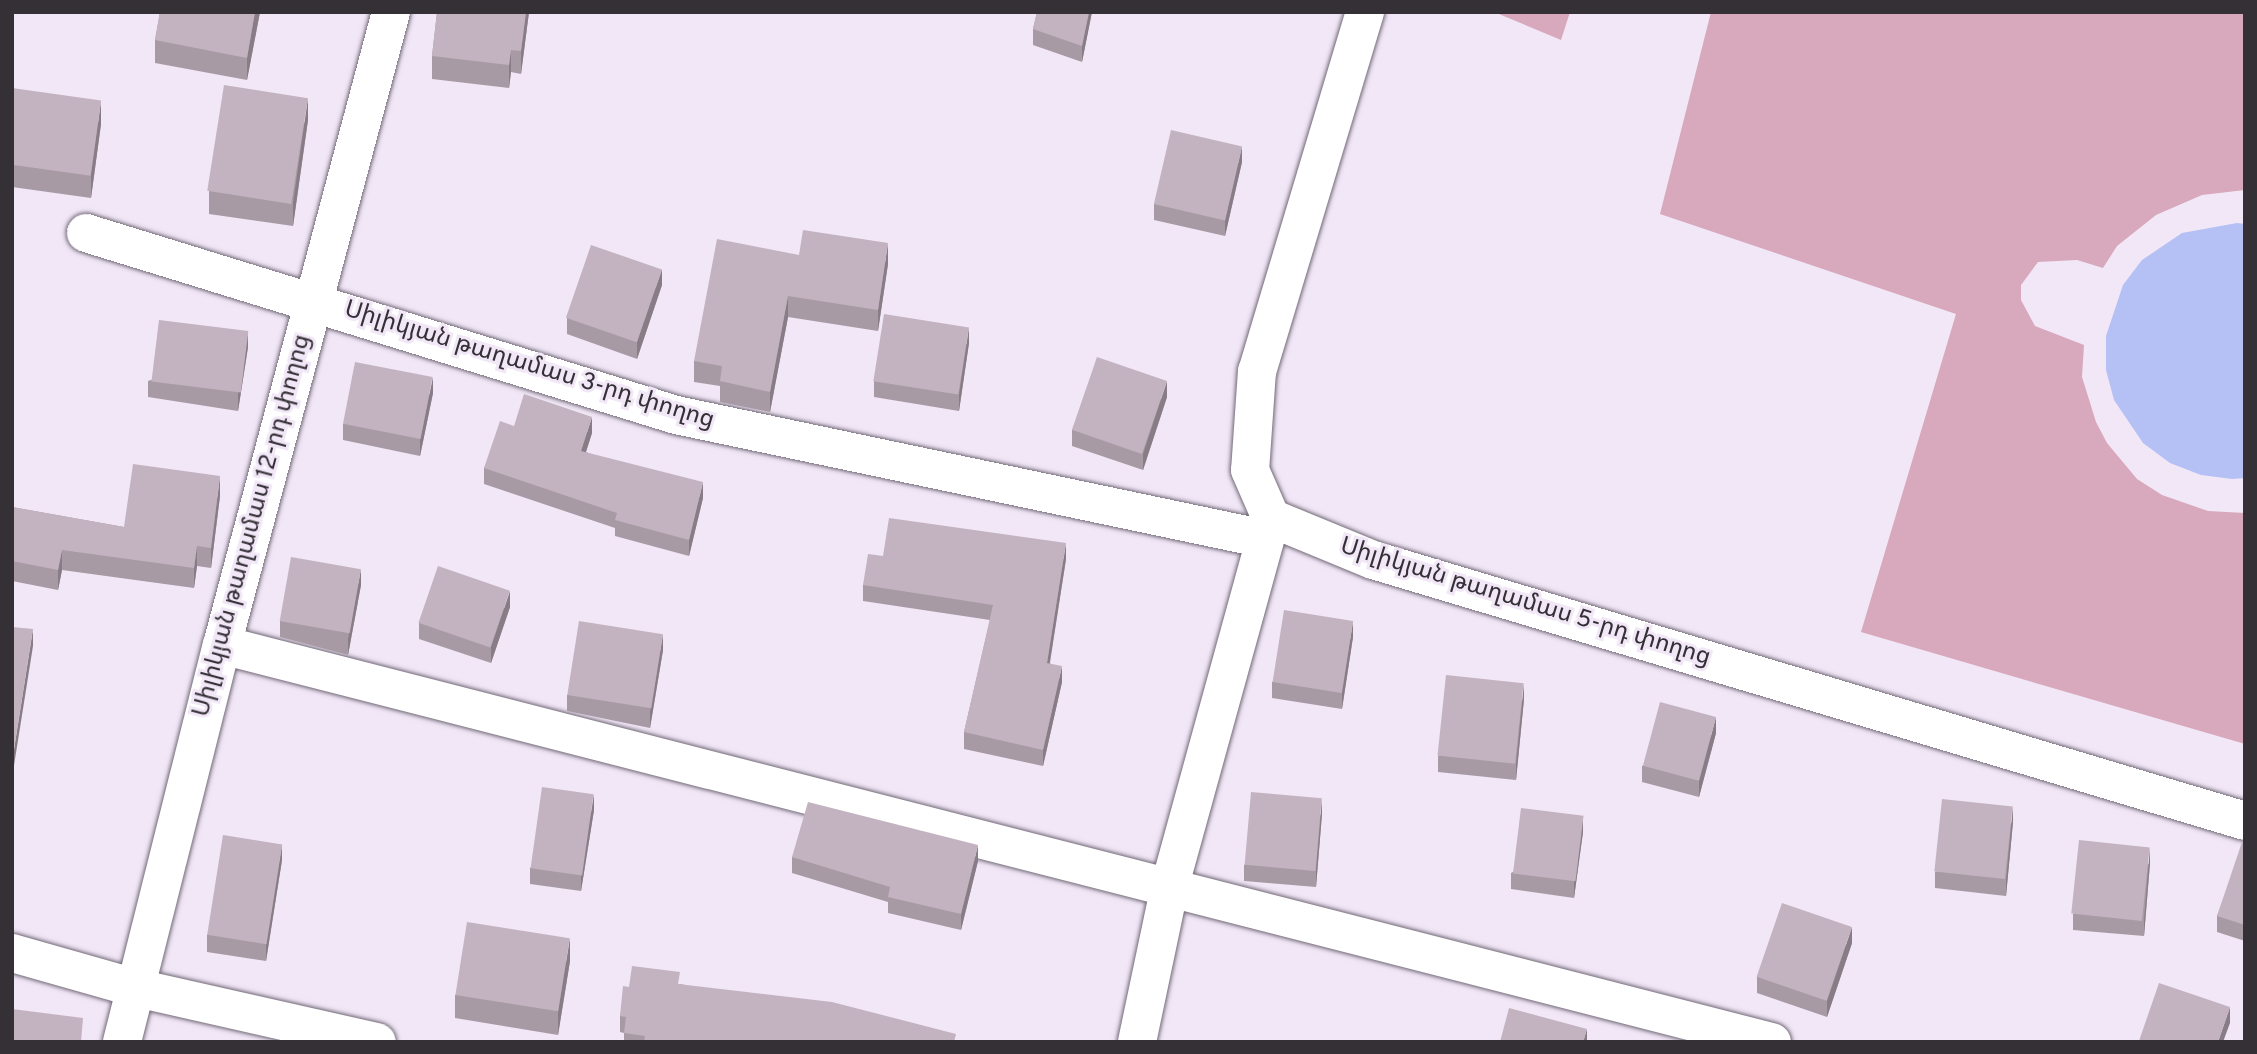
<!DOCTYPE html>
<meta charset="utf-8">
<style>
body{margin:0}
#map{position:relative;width:2257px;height:1054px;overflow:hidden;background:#f1e7f7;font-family:Overpass,"Noto Sans Armenian",sans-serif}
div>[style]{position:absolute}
.green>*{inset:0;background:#d8a8bd}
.water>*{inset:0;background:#b5c0f5}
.roads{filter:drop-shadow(0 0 2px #726977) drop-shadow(0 0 2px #726977)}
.minor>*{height:38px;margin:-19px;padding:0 19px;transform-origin:19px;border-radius:19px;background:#fff}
.wall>*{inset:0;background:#a89aa5}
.shaded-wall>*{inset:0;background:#887d86}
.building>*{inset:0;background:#c3b3c0;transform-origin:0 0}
span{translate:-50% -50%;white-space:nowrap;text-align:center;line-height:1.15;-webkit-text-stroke:6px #f1e7f7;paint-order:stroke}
.street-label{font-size:24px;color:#343036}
.frame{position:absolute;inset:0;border:14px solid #343036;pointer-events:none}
</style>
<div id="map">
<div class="green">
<div style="clip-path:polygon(1494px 12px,1570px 12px,1561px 40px)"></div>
<div style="clip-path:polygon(1711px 12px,2245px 12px,2245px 190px,2202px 195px,2156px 215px,2117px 246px,2103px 268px,2077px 260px,2038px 262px,2021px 285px,2021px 300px,2035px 326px,2084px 345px,2082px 377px,2096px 422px,2107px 443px,2137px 479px,2162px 495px,2208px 511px,2245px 513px,2245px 744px,1861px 632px,1956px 314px,1660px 214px)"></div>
</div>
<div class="water">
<div style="clip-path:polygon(2237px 223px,2245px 224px,2245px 478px,2232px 479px,2201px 475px,2170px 463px,2143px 443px,2114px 400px,2106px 370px,2106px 336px,2123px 285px,2142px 260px,2182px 233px)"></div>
</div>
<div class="roads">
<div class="minor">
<div style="left:1365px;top:12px;width:375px;rotate:106.7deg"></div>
<div style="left:1257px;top:371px;width:99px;rotate:94deg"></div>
<div style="left:1250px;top:470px;width:52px;rotate:66.4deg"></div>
<div style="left:1271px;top:518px;width:110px;rotate:22.4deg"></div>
<div style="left:1373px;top:560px;width:910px;rotate:16.66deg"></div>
<div style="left:86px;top:233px;width:617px;rotate:17.14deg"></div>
<div style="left:676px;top:415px;width:602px;rotate:11.89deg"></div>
<div style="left:222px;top:645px;width:1600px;rotate:14.37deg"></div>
<div style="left:12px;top:953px;width:125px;rotate:15.8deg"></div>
<div style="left:132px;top:987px;width:251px;rotate:12.7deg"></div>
<div style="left:122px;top:1042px;width:409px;rotate:-75.9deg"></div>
<div style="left:222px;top:645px;width:655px;rotate:-75.05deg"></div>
<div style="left:1137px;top:1042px;width:160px;rotate:-78.1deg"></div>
<div style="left:1170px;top:885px;width:381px;rotate:-74.6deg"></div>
</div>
</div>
<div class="wall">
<div style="clip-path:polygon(160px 12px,260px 12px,247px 80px,155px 63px,155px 40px)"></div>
<div style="clip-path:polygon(437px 12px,529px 12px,521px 74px,511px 72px,509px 88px,432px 79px,432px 56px)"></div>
<div style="clip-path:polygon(1037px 12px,1092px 12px,1082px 62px,1033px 45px,1033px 29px)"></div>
<div style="clip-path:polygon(12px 88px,101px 124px,91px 198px,12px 187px)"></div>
<div style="clip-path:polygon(308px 120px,293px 226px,209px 214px,209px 191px)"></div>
<div style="clip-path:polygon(1242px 162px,1225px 236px,1154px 220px,1154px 204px)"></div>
<div style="clip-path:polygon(799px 255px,888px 264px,878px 331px,788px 317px,770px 412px,720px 402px,720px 386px,694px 382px,694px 361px)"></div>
<div style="clip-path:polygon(662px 285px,637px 359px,567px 334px,567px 318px)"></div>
<div style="clip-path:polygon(969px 343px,959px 411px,874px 397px,874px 381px)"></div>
<div style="clip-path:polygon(248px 347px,238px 411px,148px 397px,148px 381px)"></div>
<div style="clip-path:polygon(433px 393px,420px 456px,343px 440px,343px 424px)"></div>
<div style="clip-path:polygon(1167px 397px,1143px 470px,1072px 446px,1072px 430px)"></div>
<div style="clip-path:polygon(514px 426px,592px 433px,586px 452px,703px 498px,689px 556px,615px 536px,615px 528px,484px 484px,484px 468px)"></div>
<div style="clip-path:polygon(220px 496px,211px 568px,197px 566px,194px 588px,62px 570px,58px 590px,12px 581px,12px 507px,124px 527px)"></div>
<div style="clip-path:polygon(883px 556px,1066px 559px,1050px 663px,1062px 682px,1043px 766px,964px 749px,964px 732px,990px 620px,863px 601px,863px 585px)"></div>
<div style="clip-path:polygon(361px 585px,348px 655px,280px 637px,280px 621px)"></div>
<div style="clip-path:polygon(510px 607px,491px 663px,419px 639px,419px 623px)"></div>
<div style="clip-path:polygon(1353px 637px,1342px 709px,1272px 698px,1272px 682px)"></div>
<div style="clip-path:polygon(663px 650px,650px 728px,567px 711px,567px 695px)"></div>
<div style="clip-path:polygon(1524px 699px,1516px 780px,1438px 772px,1438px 756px)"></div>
<div style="clip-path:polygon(1716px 733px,1699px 797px,1642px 782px,1642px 766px)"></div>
<div style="clip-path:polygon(594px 810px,581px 891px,530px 884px,530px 868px)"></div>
<div style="clip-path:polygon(1322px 814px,1316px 887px,1244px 881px,1244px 865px)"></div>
<div style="clip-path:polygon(2013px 822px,2006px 896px,1935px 888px,1935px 872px)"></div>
<div style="clip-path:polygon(1583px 832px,1574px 898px,1511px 889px,1511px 873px)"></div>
<div style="clip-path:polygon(2245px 843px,2245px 941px,2217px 932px,2217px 916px)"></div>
<div style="clip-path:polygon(792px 857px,978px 861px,961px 930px,888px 913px,888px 902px,792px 873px)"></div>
<div style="clip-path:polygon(282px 860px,266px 961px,207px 952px,207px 935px)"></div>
<div style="clip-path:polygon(2150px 863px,2144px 936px,2073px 930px,2073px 914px)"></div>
<div style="clip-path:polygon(1852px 943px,1827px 1017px,1757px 993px,1757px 977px)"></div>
<div style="clip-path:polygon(570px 961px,558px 1035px,455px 1018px,455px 995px)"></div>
<div style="clip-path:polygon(680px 984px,956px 1042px,624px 1042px,624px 1033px,620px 1032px,620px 1016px,629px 987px)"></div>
</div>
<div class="shaded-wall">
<div style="clip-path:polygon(255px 12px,260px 12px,247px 80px,247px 58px)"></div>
<div style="clip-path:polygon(526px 12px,529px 12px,521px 74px,521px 51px)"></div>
<div style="clip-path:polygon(1089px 12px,1092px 12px,1082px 62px,1082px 46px)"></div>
<div style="clip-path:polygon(511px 50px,511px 72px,509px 88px,509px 65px)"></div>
<div style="clip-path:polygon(308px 98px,308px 120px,293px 226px,293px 203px)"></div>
<div style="clip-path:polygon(101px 101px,101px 124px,91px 198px,91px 175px)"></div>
<div style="clip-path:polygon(1242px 146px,1242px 162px,1225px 236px,1225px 220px)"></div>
<div style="clip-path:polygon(888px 243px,888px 264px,878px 331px,878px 310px)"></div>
<div style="clip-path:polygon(662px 269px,662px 285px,637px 359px,637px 342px)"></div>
<div style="clip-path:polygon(788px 296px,788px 317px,770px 412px,770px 392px)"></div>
<div style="clip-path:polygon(969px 327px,969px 343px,959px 411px,959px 394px)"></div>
<div style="clip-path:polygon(248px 331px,248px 347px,238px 411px,238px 395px)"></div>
<div style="clip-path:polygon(433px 377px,433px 393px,420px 456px,420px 440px)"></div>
<div style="clip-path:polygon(1167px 381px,1167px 397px,1143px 470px,1143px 454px)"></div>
<div style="clip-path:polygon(592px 417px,592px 433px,581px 467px,581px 451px)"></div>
<div style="clip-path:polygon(220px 476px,220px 496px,211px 568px,211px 548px)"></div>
<div style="clip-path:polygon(703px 482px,703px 498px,689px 556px,689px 540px)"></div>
<div style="clip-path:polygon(1066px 543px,1066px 559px,1047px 679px,1047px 663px)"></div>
<div style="clip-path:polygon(197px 546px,197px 566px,194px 588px,194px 568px)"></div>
<div style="clip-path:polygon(62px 550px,62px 570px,58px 590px,58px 570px)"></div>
<div style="clip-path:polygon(361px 569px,361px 585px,348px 655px,348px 639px)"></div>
<div style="clip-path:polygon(510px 591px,510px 607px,491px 663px,491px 647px)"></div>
<div style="clip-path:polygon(1353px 621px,1353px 637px,1342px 709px,1342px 693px)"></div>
<div style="clip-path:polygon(33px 629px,33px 646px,12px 778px,12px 762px)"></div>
<div style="clip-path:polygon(663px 634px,663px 650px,650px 728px,650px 712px)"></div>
<div style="clip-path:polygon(1062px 666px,1062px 682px,1043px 766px,1043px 750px)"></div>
<div style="clip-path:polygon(1524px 683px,1524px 699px,1516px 780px,1516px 764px)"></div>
<div style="clip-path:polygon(1716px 717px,1716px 733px,1699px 797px,1699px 781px)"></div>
<div style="clip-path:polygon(594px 794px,594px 810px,581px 891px,581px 875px)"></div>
<div style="clip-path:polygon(1322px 798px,1322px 814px,1316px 887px,1316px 871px)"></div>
<div style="clip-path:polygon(2013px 806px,2013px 822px,2006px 896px,2006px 880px)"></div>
<div style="clip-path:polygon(1583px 816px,1583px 832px,1574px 898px,1574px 882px)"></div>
<div style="clip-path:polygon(282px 844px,282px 860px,266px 961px,266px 945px)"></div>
<div style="clip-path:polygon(978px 845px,978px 861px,961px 930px,961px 914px)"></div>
<div style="clip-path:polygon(2150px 847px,2150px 863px,2144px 936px,2144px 920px)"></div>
<div style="clip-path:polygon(1852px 927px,1852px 943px,1827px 1017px,1827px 1001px)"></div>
<div style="clip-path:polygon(570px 938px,570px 961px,558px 1035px,558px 1012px)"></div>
<div style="clip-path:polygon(2230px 1007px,2230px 1023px,2223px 1042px,2218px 1042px)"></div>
<div style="clip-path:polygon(1587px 1029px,1587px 1042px,1583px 1042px)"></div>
</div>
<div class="building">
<div style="clip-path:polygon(160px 12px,255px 12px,247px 58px,155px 40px)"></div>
<div style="clip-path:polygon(437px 12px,526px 12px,521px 51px,511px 50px,509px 65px,432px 56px)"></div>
<div style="clip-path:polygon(1037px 12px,1089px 12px,1082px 46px,1033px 29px)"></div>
<div style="left:224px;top:85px;width:85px;height:107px;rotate:9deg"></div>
<div style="left:12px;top:88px;width:90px;height:76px;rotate:8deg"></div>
<div style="left:1171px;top:130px;width:73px;height:76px;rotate:13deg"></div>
<div style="clip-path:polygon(803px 230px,888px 243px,878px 310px,788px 296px,770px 392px,720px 381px,722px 366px,694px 361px,717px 239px,799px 255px)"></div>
<div style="left:591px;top:245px;width:75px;height:77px;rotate:19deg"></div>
<div style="left:884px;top:314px;width:86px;height:68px;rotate:9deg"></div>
<div style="left:159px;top:320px;width:90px;height:62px;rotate:7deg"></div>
<div style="left:1097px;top:357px;width:74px;height:77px;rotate:19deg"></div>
<div style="left:355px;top:362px;width:79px;height:63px;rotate:11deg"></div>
<div style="clip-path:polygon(524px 394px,592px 417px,581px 451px,703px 482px,689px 540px,615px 520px,617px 513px,484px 468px,500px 421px,514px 426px)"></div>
<div style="clip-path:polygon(133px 464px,220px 476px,211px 548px,197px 546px,194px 568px,62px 550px,58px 570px,12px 561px,12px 507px,124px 527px)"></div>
<div style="clip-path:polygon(889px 518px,1066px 543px,1047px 663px,1062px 666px,1043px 750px,964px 732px,993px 605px,863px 585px,868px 554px,883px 556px)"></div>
<div style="left:291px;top:557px;width:71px;height:65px;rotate:10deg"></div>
<div style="left:438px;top:566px;width:76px;height:60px;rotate:19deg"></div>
<div style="left:1284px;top:610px;width:70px;height:73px;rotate:9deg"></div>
<div style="left:579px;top:621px;width:85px;height:75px;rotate:9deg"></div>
<div style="clip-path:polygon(12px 627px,33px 629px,12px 762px)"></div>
<div style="left:1446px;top:675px;width:78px;height:81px;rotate:6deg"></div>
<div style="left:1660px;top:702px;width:58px;height:66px;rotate:15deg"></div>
<div style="left:542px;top:787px;width:52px;height:82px;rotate:8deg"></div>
<div style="left:1251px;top:792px;width:71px;height:73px;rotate:5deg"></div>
<div style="left:1942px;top:799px;width:71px;height:73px;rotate:6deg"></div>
<div style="clip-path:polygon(808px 802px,978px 845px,961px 914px,888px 897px,890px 887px,792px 857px)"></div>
<div style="left:1521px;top:808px;width:63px;height:66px;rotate:7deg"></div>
<div style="left:223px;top:835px;width:60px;height:101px;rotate:9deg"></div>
<div style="left:2079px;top:840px;width:71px;height:74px;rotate:6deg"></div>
<div style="clip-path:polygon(2242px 842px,2245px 843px,2245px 925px,2217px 916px)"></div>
<div style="left:1782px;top:903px;width:74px;height:78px;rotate:19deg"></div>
<div style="left:467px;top:922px;width:104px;height:74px;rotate:9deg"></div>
<div style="clip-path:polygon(632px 966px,680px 972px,678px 984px,832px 1002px,956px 1034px,954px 1042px,644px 1042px,645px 1036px,624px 1033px,626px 1017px,620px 1016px,623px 986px,629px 987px)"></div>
<div style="clip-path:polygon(2159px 983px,2230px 1007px,2218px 1042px,2142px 1042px,2139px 1041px)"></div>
<div style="clip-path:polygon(1509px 1008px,1587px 1029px,1583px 1042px,1500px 1042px)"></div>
<div style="clip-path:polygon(12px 1009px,83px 1018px,81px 1042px,12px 1042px)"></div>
</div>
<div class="street-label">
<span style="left:529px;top:366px;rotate:17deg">Սիլիկյան թաղամաս 3-րդ փողոց</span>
<span style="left:253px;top:526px;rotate:-75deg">Սիլիկյան թաղամաս 12-րդ փողոց</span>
<span style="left:1525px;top:603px;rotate:17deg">Սիլիկյան թաղամաս 5-րդ փողոց</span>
</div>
<div class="frame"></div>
</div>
